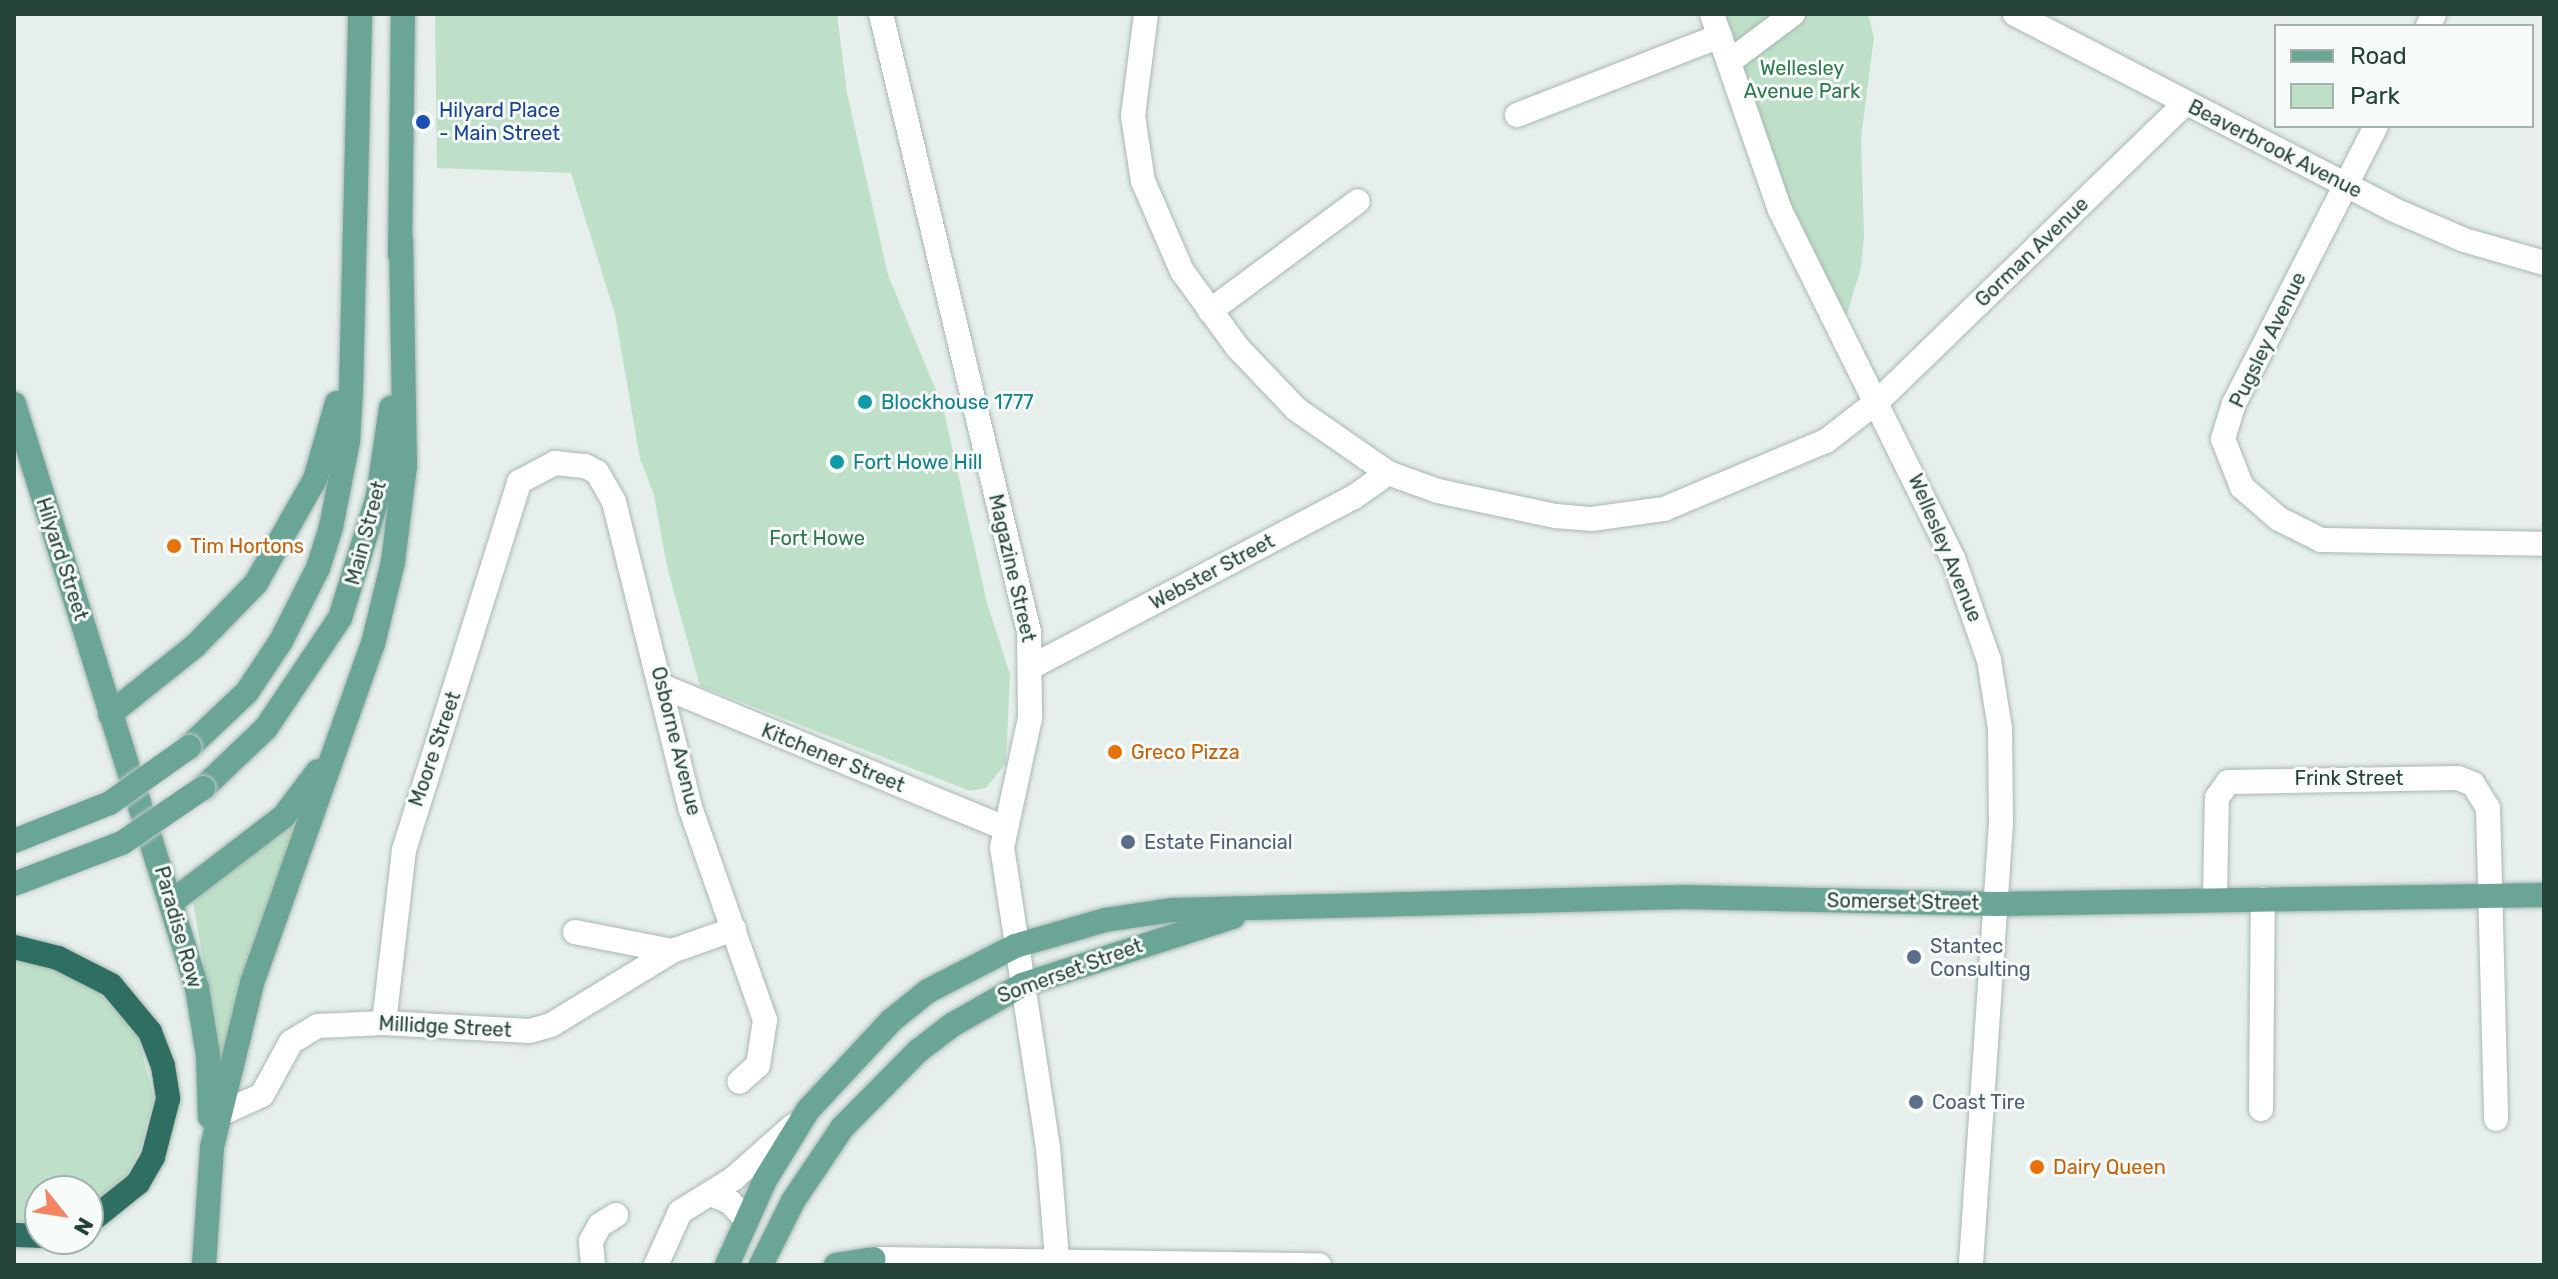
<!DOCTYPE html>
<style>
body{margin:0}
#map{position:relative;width:2558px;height:1279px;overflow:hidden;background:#e6efeb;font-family:Rubik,sans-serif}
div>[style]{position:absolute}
.green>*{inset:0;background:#bfe0c8}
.roads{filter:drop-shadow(0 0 2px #a8b8b2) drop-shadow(0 0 2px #a8b8b2)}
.minor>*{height:24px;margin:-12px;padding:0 12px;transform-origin:12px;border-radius:12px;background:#fff}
.major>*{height:24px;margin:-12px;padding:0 12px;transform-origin:12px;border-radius:12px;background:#6aa596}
.highway>*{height:24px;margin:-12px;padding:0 12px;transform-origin:12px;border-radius:12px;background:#2f6f62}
.bridges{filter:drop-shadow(0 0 2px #c2cac8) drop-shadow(0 0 2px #c2cac8)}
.major-bridge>*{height:24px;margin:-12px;padding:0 12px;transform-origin:12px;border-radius:12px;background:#6aa596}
.dots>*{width:22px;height:22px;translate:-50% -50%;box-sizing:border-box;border:4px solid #f7fbf9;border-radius:50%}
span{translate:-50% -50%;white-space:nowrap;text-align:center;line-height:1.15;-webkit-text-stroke:6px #f7fbf9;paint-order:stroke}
.park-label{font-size:20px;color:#2d7a4b}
.transit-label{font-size:20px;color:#164399}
.left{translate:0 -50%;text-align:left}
.street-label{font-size:20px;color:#24423a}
.culture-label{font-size:20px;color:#0d838f}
.food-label{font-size:20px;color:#c56008}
.service-label{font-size:20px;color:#4e5e75}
.frame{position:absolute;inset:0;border:16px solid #24423a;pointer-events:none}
.legend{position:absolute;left:2274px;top:24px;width:260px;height:104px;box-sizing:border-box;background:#f7fbf9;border:2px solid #a3b1ad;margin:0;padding:10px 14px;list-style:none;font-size:24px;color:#24423a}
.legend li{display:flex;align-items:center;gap:16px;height:40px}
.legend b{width:40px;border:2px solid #a3b1ad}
.north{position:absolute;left:24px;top:1175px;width:80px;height:80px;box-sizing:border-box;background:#f7fbf9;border:2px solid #a3b1ad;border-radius:50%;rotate:120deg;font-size:22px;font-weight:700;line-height:32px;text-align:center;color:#24423a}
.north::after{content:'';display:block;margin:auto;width:28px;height:36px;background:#f4845f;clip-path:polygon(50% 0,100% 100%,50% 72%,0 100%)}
</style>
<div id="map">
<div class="green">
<div style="clip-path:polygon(435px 14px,837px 14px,847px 93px,888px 275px,943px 407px,987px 603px,1010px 674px,1006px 763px,986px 788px,970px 791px,700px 686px,667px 567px,654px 495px,640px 459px,615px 314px,571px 173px,437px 168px)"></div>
<div style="clip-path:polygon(1712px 14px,1868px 14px,1874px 37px,1861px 138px,1864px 235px,1861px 267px,1842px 331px)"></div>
<div style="clip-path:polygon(287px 822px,295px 829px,225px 1052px,219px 1052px,193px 902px)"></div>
<div style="clip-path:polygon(14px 959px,53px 969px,99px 992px,138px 1037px,154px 1098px,140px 1150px,127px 1174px,88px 1207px,88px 1191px,40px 1191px,38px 1223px,14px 1221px)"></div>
</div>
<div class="roads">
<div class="minor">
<div style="left:881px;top:14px;width:635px;rotate:76.53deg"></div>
<div style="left:1029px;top:632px;width:86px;rotate:89.3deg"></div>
<div style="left:1030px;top:718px;width:132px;rotate:102.2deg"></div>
<div style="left:1002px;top:847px;width:304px;rotate:81.3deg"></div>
<div style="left:1048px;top:1147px;width:113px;rotate:85.4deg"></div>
<div style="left:1146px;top:14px;width:103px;rotate:97.3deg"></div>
<div style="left:1133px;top:116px;width:66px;rotate:81.3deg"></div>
<div style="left:1143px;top:181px;width:98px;rotate:66.6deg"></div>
<div style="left:1182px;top:271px;width:95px;rotate:54deg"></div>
<div style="left:1238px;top:348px;width:84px;rotate:46.4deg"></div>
<div style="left:1296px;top:409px;width:112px;rotate:34.8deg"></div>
<div style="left:1388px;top:473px;width:53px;rotate:19.8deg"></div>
<div style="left:1438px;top:491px;width:121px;rotate:12deg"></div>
<div style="left:1556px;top:516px;width:36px;rotate:5deg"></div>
<div style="left:1592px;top:519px;width:73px;rotate:-7.9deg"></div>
<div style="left:1664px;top:509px;width:176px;rotate:-22.8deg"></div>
<div style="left:1826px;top:441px;width:67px;rotate:-37.7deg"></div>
<div style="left:1879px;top:400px;width:425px;rotate:-44.1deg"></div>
<div style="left:1712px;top:14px;width:207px;rotate:70.9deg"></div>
<div style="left:1780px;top:210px;width:389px;rotate:63.6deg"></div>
<div style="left:1953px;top:558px;width:108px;rotate:70.6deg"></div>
<div style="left:1989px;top:660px;width:70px;rotate:80.9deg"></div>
<div style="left:2000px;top:729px;width:94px;rotate:89.4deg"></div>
<div style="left:2001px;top:823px;width:443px;rotate:93.9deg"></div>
<div style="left:2015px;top:14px;width:424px;rotate:27.3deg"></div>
<div style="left:2392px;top:209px;width:78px;rotate:23.3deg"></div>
<div style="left:2464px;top:240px;width:83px;rotate:16deg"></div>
<div style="left:2428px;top:26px;width:13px;rotate:-63deg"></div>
<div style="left:1729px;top:62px;width:80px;rotate:-36.9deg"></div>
<div style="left:1517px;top:115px;width:218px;rotate:-21.3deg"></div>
<div style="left:2376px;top:126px;width:311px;rotate:117.1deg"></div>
<div style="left:2234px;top:403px;width:38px;rotate:107deg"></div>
<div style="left:2223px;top:439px;width:52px;rotate:68.4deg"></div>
<div style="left:2242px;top:487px;width:49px;rotate:40.9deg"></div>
<div style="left:2279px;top:519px;width:47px;rotate:26.6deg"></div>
<div style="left:2321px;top:540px;width:223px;rotate:1deg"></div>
<div style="left:1210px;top:311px;width:184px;rotate:-36.6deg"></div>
<div style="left:1033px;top:666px;width:363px;rotate:-27.8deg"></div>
<div style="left:1354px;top:497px;width:42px;rotate:-35.2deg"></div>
<div style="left:664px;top:687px;width:368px;rotate:22.5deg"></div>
<div style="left:2215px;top:898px;width:100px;rotate:-88.9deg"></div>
<div style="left:2217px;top:798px;width:19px;rotate:-55deg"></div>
<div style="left:2228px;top:782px;width:230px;rotate:-1deg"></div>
<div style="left:2458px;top:778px;width:16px;rotate:22deg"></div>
<div style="left:2473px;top:784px;width:28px;rotate:58deg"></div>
<div style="left:2488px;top:808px;width:311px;rotate:88.5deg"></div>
<div style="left:575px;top:932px;width:99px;rotate:11.1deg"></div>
<div style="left:384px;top:1023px;width:174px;rotate:-83.4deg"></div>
<div style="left:404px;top:850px;width:386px;rotate:-72.6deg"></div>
<div style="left:519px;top:482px;width:41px;rotate:-27.8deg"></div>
<div style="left:555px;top:463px;width:30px;rotate:6deg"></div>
<div style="left:585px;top:466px;width:13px;rotate:27deg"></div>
<div style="left:597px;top:472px;width:34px;rotate:60deg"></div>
<div style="left:614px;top:502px;width:314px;rotate:76deg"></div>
<div style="left:690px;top:807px;width:226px;rotate:70.6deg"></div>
<div style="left:765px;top:1020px;width:46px;rotate:98.8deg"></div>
<div style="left:758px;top:1065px;width:25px;rotate:138deg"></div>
<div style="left:2261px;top:1109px;width:210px;rotate:-89.5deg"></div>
<div style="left:220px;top:1114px;width:46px;rotate:-24.3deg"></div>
<div style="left:262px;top:1095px;width:60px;rotate:-61.3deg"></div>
<div style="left:291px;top:1042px;width:31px;rotate:-31deg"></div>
<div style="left:318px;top:1026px;width:66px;rotate:-2.6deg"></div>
<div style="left:384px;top:1023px;width:146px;rotate:3.1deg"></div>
<div style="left:530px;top:1031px;width:22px;rotate:-16deg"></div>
<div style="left:551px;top:1025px;width:142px;rotate:-31.4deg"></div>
<div style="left:672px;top:951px;width:66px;rotate:-19.5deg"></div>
<div style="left:711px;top:1194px;width:21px;rotate:23deg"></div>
<div style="left:730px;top:1202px;width:22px;rotate:47deg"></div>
<div style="left:874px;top:1259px;width:445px;rotate:0.8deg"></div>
<div style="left:593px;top:1265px;width:24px;rotate:-95deg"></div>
<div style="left:591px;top:1241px;width:18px;rotate:-61deg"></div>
<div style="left:600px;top:1225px;width:19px;rotate:-32deg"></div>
<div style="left:656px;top:1265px;width:58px;rotate:-65.6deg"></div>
<div style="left:680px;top:1212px;width:62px;rotate:-31.9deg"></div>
<div style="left:733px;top:1179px;width:80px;rotate:-41.5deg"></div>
</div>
<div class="major">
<div style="left:400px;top:255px;width:241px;rotate:-89.3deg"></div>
<div style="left:14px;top:404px;width:612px;rotate:72.6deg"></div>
<div style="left:197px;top:988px;width:68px;rotate:80.7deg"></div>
<div style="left:208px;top:1055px;width:62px;rotate:88.2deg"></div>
<div style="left:110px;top:714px;width:109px;rotate:-38.7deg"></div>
<div style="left:195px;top:646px;width:88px;rotate:-45.9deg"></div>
<div style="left:256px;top:583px;width:120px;rotate:-60.4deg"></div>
<div style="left:315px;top:479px;width:79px;rotate:-73.9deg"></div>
<div style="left:189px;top:747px;width:80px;rotate:-43.5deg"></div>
<div style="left:247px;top:692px;width:61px;rotate:-56.3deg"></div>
<div style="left:281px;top:641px;width:82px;rotate:-63.1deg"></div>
<div style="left:318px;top:568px;width:43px;rotate:-72.4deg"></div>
<div style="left:331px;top:527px;width:88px;rotate:-78.8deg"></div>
<div style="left:348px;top:441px;width:51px;rotate:-86.6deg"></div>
<div style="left:351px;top:390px;width:376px;rotate:-88.6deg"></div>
<div style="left:203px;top:788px;width:87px;rotate:-43.6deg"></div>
<div style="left:266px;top:728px;width:133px;rotate:-56.1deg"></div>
<div style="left:340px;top:618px;width:128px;rotate:-72.7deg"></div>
<div style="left:378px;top:496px;width:89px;rotate:-81.6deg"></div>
<div style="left:173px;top:901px;width:140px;rotate:-37.4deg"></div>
<div style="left:284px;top:816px;width:56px;rotate:-52.9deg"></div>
<div style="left:204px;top:1265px;width:118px;rotate:-86.1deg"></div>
<div style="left:212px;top:1147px;width:169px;rotate:-76.3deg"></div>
<div style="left:252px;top:983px;width:360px;rotate:-70.4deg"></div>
<div style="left:373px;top:644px;width:84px;rotate:-76.3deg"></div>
<div style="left:393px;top:562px;width:97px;rotate:-82.9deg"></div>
<div style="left:405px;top:466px;width:225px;rotate:-91deg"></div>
<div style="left:727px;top:1265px;width:93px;rotate:-65.9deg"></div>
<div style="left:765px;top:1180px;width:82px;rotate:-58.4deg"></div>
<div style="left:808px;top:1110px;width:123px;rotate:-47deg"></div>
<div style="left:892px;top:1020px;width:46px;rotate:-38.9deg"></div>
<div style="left:928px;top:991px;width:98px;rotate:-27.3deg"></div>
<div style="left:1015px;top:946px;width:94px;rotate:-16.1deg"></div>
<div style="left:1105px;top:920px;width:69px;rotate:-8.4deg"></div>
<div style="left:1173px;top:910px;width:512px;rotate:-1.45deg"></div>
<div style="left:1685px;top:897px;width:311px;rotate:1.3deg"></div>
<div style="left:1996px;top:904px;width:548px;rotate:-0.94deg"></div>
<div style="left:761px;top:1265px;width:72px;rotate:-63.4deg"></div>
<div style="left:793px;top:1201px;width:88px;rotate:-56.1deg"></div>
<div style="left:842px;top:1128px;width:108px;rotate:-45.4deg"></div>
<div style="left:918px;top:1051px;width:43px;rotate:-37.4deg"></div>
<div style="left:952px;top:1025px;width:81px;rotate:-29.7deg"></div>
<div style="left:1022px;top:985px;width:222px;rotate:-17.9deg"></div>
<div style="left:836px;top:1265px;width:38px;rotate:-9deg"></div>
</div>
<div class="highway">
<div style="left:14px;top:947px;width:45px;rotate:14deg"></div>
<div style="left:58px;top:958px;width:59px;rotate:27deg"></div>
<div style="left:111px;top:985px;width:61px;rotate:50.3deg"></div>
<div style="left:150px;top:1032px;width:36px;rotate:69deg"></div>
<div style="left:163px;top:1066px;width:33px;rotate:81deg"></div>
<div style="left:168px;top:1099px;width:60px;rotate:104.5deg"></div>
<div style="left:153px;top:1157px;width:30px;rotate:120deg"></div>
<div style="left:138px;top:1183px;width:64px;rotate:141.3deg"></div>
<div style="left:14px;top:1235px;width:26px;rotate:2deg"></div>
</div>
</div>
<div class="bridges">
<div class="major-bridge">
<div style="left:14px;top:841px;width:103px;rotate:-21.6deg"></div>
<div style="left:110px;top:803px;width:97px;rotate:-35.3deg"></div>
<div style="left:14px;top:884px;width:116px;rotate:-20.8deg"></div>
<div style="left:122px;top:843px;width:98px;rotate:-34.2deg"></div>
</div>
</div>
<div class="dots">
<div style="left:423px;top:122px;background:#1a4fb4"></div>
<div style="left:865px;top:402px;background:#0f9aa8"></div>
<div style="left:837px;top:462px;background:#0f9aa8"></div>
<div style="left:174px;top:546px;background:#e8710a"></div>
<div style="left:1115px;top:752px;background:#e8710a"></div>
<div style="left:1128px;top:842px;background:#5c6f8a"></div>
<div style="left:1914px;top:957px;background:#5c6f8a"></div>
<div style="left:1916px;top:1102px;background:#5c6f8a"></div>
<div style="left:2037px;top:1167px;background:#e8710a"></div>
</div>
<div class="park-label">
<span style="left:1802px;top:80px">Wellesley<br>Avenue Park</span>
<span style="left:817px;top:538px">Fort Howe</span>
</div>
<div class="transit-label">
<span class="left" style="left:439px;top:122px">Hilyard Place<br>- Main Street</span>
</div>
<div class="street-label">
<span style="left:2275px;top:149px;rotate:27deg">Beaverbrook Avenue</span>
<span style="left:2032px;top:252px;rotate:-44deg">Gorman Avenue</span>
<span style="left:2268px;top:340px;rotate:-64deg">Pugsley Avenue</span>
<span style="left:366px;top:533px;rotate:-75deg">Main Street</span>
<span style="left:1945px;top:548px;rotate:67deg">Wellesley Avenue</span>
<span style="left:62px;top:559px;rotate:72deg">Hilyard Street</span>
<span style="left:1012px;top:568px;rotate:77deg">Magazine Street</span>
<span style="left:1212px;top:572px;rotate:-28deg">Webster Street</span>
<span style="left:676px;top:741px;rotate:76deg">Osborne Avenue</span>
<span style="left:435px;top:749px;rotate:-71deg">Moore Street</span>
<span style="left:833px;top:758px;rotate:22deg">Kitchener Street</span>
<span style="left:2349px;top:778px">Frink Street</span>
<span style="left:1903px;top:902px;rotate:1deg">Somerset Street</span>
<span style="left:178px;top:927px;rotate:74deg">Paradise Row</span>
<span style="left:1070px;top:971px;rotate:-20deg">Somerset Street</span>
<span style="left:445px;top:1027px;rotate:3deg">Millidge Street</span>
</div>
<div class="culture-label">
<span class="left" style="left:881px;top:402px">Blockhouse 1777</span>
<span class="left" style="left:853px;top:462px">Fort Howe Hill</span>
</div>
<div class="food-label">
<span class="left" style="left:190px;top:546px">Tim Hortons</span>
<span class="left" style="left:1131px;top:752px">Greco Pizza</span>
<span class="left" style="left:2053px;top:1167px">Dairy Queen</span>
</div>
<div class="service-label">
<span class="left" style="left:1144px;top:842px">Estate Financial</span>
<span class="left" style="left:1930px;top:958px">Stantec<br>Consulting</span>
<span class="left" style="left:1932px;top:1102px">Coast Tire</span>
</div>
<div class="frame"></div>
<ul class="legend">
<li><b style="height:10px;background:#6aa596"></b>Road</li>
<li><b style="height:22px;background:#bfe0c8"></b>Park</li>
</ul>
<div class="north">N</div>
</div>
